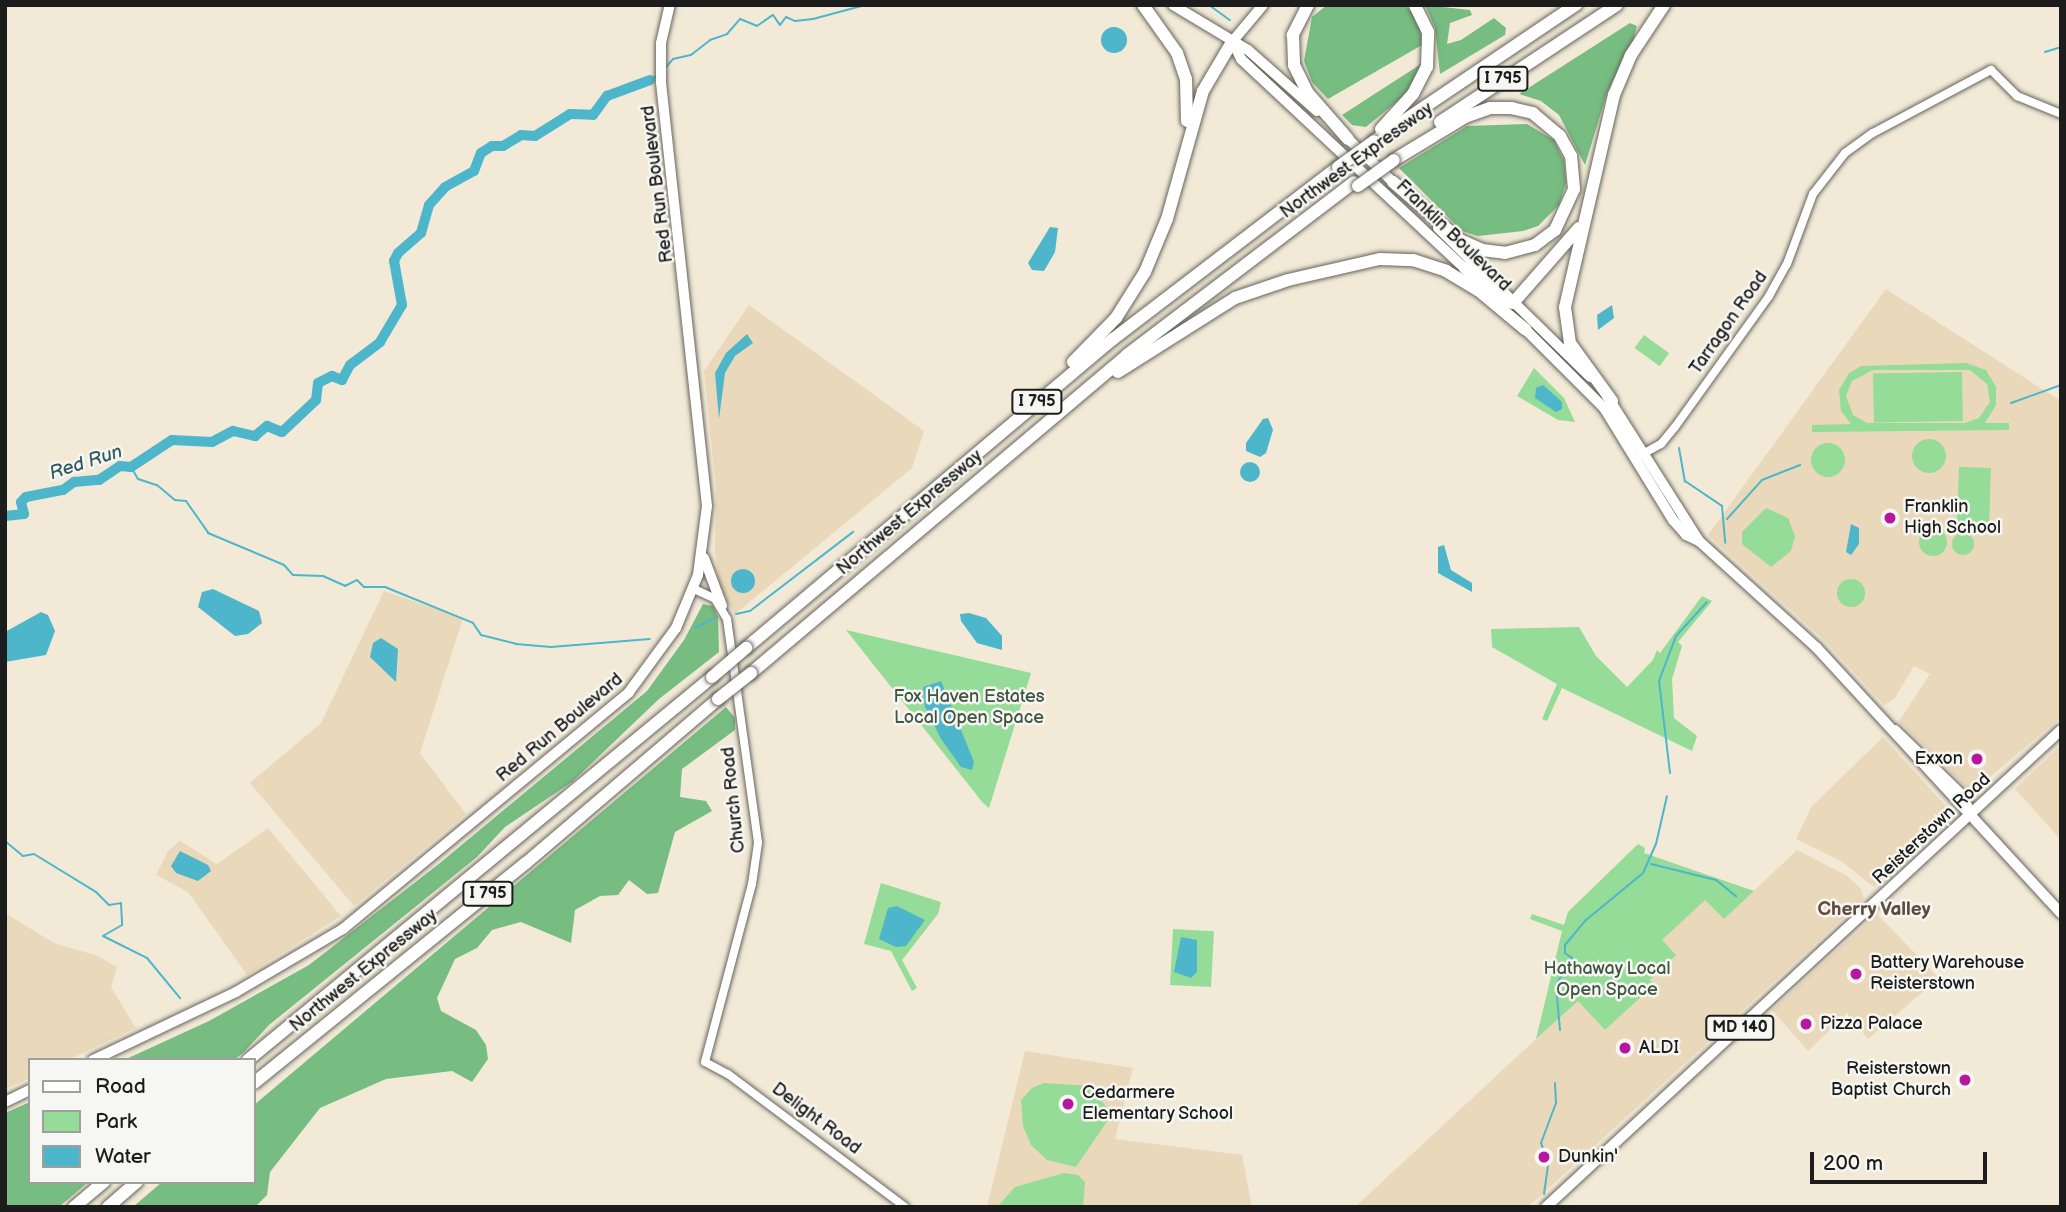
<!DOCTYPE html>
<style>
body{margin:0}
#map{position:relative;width:2066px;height:1212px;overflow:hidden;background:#f2ead7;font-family:"Balsamiq Sans",sans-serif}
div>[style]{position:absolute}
.built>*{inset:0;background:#ead8ba}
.green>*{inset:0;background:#94dc97;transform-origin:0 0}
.round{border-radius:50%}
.forest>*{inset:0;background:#77bc80}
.water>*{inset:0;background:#4db6cb}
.stream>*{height:2px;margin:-1px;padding:0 1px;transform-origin:1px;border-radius:1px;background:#4db6cb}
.river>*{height:10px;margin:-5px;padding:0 5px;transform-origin:5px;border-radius:5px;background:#4db6cb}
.roads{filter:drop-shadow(0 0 2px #67645d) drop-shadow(0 0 2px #67645d)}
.minor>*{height:8px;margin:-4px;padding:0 4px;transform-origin:4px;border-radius:4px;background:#fff}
.major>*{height:10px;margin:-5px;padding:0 5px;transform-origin:5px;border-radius:5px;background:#fff}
.highway>*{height:12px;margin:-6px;padding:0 6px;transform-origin:6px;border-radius:6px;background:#fff}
.bridges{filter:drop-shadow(0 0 2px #67645d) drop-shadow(0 0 2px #67645d)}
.highway-bridge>*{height:12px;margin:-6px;padding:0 6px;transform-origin:6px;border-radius:6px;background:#fff}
.dots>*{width:19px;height:19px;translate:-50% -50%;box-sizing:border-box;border:4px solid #f6f6f2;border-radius:50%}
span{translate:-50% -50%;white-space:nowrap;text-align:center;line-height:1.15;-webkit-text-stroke:5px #f6f6f2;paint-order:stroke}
.shield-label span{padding:2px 5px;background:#f6f6f2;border:2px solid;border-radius:5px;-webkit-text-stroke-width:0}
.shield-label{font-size:16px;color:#1c1c1c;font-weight:700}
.street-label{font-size:18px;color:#1c1c1c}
.poi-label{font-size:18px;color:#1c1c1c}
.left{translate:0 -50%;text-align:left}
.right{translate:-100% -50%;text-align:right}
.park-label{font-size:18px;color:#405641}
.water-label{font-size:19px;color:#305a62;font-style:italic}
.neighbourhood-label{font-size:19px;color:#5f4b40;font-weight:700}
.frame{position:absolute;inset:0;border:7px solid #1c1c1c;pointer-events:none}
.legend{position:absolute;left:28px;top:1058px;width:228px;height:126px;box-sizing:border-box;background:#f6f6f2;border:2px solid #9f9f9c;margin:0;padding:9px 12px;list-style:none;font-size:21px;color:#1c1c1c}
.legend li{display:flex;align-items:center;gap:14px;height:35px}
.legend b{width:35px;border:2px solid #9f9f9c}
.scale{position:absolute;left:1810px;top:1152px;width:177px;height:32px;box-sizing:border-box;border:4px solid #1c1c1c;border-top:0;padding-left:9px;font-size:21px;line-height:24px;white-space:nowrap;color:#1c1c1c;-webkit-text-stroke:5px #f6f6f2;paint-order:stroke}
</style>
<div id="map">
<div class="built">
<div style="clip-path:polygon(1886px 289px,2061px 401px,2061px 717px,1972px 792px,1899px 721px,1930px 674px,1914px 666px,1895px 698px,1884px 705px,1822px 638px,1708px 535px)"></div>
<div style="clip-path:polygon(749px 305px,924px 431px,912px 468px,735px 614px,720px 590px,715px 551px,716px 488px,704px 371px)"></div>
<div style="clip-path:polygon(384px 591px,463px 618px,420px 753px,466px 814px,354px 906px,250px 783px,321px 723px)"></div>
<div style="clip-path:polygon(1883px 737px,1952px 813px,1874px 887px,1841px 861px,1796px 839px,1811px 807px)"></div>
<div style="clip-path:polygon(2061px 745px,2061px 840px,2015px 789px)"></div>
<div style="clip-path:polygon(268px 828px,341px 916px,247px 975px,188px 892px,156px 875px,168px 851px,180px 841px,217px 864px)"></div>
<div style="clip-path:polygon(1797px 850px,1846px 875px,1861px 889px,1864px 899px,1528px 1207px,1355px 1207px,1578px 1000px,1605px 1030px,1654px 985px,1650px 980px,1661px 940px,1705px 899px,1724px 919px)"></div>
<div style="clip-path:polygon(5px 913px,54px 943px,98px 956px,117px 967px,111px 987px,136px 1028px,68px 1060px,30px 1060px,30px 1078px,5px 1089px)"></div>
<div style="clip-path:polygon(1877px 914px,1939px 978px,1868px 1039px,1847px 1013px,1808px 1051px,1772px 1010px)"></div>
<div style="clip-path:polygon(1025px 1051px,1133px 1068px,1115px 1139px,1242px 1155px,1252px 1207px,987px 1207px)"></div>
</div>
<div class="green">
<div style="left:1644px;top:335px;width:31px;height:16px;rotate:36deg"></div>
<div style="clip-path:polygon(evenodd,1966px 363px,1986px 370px,1996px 387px,1996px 405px,1985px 423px,2009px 423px,2009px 430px,1812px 432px,1812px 425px,1851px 424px,1841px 411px,1839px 390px,1849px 373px,1861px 366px,1966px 363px,1873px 370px,1970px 370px,1987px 384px,1990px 402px,1979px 418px,1965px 423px,1867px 423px,1853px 415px,1846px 396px,1852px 381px,1873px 370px)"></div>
<div style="clip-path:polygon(1534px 368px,1564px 398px,1575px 422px,1558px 420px,1517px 396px)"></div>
<div style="left:1962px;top:372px;width:49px;height:89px;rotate:89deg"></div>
<div class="round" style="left:1912px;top:439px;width:34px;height:34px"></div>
<div class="round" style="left:1811px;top:443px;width:34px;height:34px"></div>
<div style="left:1959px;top:467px;width:32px;height:57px;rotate:2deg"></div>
<div style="clip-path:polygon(1766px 508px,1788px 518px,1795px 536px,1791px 551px,1771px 567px,1742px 544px,1742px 532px)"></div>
<div class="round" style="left:1919px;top:528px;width:28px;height:28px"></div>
<div class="round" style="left:1952px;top:533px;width:22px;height:22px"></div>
<div class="round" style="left:1837px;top:579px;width:28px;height:28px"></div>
<div style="clip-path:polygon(1702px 596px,1712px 601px,1678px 642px,1682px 646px,1672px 679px,1674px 718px,1697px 736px,1692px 751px,1562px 688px,1547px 721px,1542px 719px,1557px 684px,1492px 647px,1491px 629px,1579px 627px,1596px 656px,1627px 687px,1653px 660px,1657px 650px,1660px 653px)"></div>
<div style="clip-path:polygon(846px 630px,1031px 673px,989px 808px,983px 803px)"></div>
<div style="clip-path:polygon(1638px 844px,1645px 848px,1644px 853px,1754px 891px,1724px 919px,1705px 900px,1662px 940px,1676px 955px,1650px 980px,1654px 985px,1605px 1030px,1578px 1001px,1536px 1039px,1562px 931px,1530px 919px,1532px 914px,1564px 925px,1568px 912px)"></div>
<div style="clip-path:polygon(881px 883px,941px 902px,938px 914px,902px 960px,917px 988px,912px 991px,891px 951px,864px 944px)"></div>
<div style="left:1173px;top:929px;width:41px;height:56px;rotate:3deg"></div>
<div style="clip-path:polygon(1044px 1083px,1090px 1086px,1107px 1108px,1108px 1120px,1076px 1167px,1047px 1160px,1031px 1145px,1023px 1126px,1021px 1100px,1032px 1088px)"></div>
<div style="clip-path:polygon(1064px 1173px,1078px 1175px,1085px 1182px,1083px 1207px,997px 1207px,1015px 1187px)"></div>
</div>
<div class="forest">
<div style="clip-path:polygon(1327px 5px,1405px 5px,1419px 20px,1422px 45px,1328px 99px,1312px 82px,1304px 61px,1312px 17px)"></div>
<div style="clip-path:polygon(1425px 5px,1470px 10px,1472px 15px,1450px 23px,1447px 44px,1461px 40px,1494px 18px,1506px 28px,1505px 35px,1440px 74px,1435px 28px)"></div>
<div style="clip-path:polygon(1630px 23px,1637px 26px,1633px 41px,1607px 93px,1585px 165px,1559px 115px,1541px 101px,1519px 94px)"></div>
<div style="clip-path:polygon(1421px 64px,1406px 94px,1366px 127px,1352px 125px,1342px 115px)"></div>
<div style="clip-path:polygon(1527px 124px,1554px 140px,1564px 161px,1566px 183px,1559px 205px,1538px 226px,1523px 231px,1478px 236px,1462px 231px,1399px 168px,1467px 126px)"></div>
<div style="clip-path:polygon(703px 604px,713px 606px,718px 617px,719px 652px,659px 699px,572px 782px,505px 827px,477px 857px,269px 1025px,244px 1052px,234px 1060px,124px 1060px,209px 1021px,309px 965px,440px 863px,647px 691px,684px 640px)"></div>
<div style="clip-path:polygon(726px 707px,735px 718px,735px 730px,682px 769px,680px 797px,706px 801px,712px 811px,675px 832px,658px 893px,647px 894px,629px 880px,618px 895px,600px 896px,575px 910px,571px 943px,521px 922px,492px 930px,477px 948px,455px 959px,437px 998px,441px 1011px,476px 1030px,486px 1045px,488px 1059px,472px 1082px,452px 1071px,386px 1079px,320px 1108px,270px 1172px,267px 1195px,255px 1207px,133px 1207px,162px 1182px,254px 1182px,254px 1105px)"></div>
<div style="clip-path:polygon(30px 1102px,30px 1182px,88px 1182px,59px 1207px,5px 1207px,5px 1113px)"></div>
</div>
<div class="water">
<div class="round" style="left:1101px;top:27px;width:26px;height:26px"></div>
<div style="clip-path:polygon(1050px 227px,1058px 228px,1055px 252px,1044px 271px,1032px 270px,1028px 263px)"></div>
<div style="clip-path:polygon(1612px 305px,1614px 318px,1598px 330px,1597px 315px)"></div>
<div style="clip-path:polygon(747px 334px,753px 343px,735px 356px,725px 373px,719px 419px,715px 373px,726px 353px)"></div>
<div style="clip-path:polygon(1543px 385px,1562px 402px,1562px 409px,1556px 412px,1535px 398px,1536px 388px)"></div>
<div style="clip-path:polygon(1268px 418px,1273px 430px,1266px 453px,1260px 457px,1246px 451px,1246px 443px,1263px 419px)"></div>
<div class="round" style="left:1240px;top:462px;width:20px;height:20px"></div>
<div style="clip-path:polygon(1851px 524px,1859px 528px,1859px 544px,1851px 555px,1846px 552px)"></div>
<div style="clip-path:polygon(1444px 545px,1451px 570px,1472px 583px,1472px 592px,1438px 573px,1438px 547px)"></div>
<div class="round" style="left:731px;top:569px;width:24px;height:24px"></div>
<div style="clip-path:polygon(213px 589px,259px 611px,262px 623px,248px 634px,235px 636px,198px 607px,202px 592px)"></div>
<div style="clip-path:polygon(41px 612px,48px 615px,55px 631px,46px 655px,5px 662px,5px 632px)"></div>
<div style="clip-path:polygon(969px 613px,986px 618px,1002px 636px,1002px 650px,977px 643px,961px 621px,960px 614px)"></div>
<div style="clip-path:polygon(381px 638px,398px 649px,396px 682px,370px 657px,373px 643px)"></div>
<div style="clip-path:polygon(941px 681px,974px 762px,972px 770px,961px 767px,941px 739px,925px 707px,923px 687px)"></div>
<div style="clip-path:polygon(180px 851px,208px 865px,211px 871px,198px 881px,176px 873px,171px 866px)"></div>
<div style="clip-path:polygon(897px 906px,925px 920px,906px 946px,896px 947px,879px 939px,888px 908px)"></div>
<div style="clip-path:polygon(1181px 937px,1197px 940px,1197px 972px,1191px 978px,1174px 972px)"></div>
</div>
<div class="stream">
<div style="left:1209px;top:5px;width:26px;rotate:36deg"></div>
<div style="left:2045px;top:52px;width:17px;rotate:-17deg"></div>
<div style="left:665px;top:68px;width:12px;rotate:-48deg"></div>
<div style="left:673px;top:59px;width:18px;rotate:-13deg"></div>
<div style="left:691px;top:55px;width:24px;rotate:-38deg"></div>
<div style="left:710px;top:40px;width:18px;rotate:-19deg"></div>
<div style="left:727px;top:34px;width:20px;rotate:-49deg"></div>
<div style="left:740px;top:19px;width:18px;rotate:22deg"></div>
<div style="left:757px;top:26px;width:19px;rotate:-35deg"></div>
<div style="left:773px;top:15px;width:12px;rotate:55deg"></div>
<div style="left:780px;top:25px;width:10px;rotate:-53deg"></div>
<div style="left:786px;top:17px;width:10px;rotate:24deg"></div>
<div style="left:795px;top:21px;width:18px;rotate:-6deg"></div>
<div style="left:813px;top:19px;width:54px;rotate:-15.1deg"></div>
<div style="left:650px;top:80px;width:7px;rotate:-34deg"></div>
<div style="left:2011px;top:403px;width:53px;rotate:-19.8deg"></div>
<div style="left:1679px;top:448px;width:34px;rotate:80deg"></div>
<div style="left:1685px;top:481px;width:45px;rotate:34deg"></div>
<div style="left:1722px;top:506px;width:37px;rotate:85deg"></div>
<div style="left:131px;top:467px;width:14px;rotate:60deg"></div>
<div style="left:138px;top:479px;width:20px;rotate:18deg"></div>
<div style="left:157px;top:485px;width:23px;rotate:40deg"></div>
<div style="left:175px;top:500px;width:11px;rotate:5deg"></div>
<div style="left:186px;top:501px;width:39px;rotate:55deg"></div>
<div style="left:208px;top:533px;width:82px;rotate:22.8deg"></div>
<div style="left:284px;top:565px;width:13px;rotate:48deg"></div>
<div style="left:293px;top:575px;width:30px;rotate:2deg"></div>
<div style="left:323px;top:576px;width:24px;rotate:24deg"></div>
<div style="left:345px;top:586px;width:13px;rotate:-27deg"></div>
<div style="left:357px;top:580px;width:10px;rotate:45deg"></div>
<div style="left:364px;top:587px;width:21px"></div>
<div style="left:385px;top:587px;width:95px;rotate:22.2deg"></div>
<div style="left:473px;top:623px;width:14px;rotate:56deg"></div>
<div style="left:481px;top:635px;width:36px;rotate:14deg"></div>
<div style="left:516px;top:644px;width:35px;rotate:5deg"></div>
<div style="left:551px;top:647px;width:99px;rotate:-4.6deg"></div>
<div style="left:1727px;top:519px;width:52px;rotate:-48.1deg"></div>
<div style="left:1762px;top:480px;width:41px;rotate:-21.5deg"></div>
<div style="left:736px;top:614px;width:14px;rotate:-12deg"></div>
<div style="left:750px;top:611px;width:130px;rotate:-37.5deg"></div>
<div style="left:695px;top:628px;width:22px;rotate:-27deg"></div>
<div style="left:1670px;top:773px;width:93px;rotate:-96.8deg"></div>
<div style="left:1659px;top:681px;width:48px;rotate:-69.3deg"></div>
<div style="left:1676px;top:636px;width:46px;rotate:-47.6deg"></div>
<div style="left:5px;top:841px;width:23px;rotate:40deg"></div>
<div style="left:23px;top:856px;width:11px;rotate:-10deg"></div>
<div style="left:34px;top:854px;width:73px;rotate:31.5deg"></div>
<div style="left:96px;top:892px;width:18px;rotate:45deg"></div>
<div style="left:109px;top:905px;width:12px;rotate:-9deg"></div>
<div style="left:121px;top:903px;width:22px;rotate:87deg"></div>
<div style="left:122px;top:925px;width:22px;rotate:150deg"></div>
<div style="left:103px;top:936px;width:49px;rotate:26.6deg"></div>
<div style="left:147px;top:958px;width:52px;rotate:50.5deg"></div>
<div style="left:1651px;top:864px;width:67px;rotate:13.8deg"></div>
<div style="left:1716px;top:880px;width:26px;rotate:39deg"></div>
<div style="left:1560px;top:1030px;width:45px;rotate:-95.1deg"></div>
<div style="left:1556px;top:985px;width:31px;rotate:-59deg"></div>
<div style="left:1572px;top:958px;width:9px;rotate:-144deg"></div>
<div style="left:1565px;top:953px;width:8px;rotate:-90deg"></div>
<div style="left:1565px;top:945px;width:33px;rotate:-50deg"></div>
<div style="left:1586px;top:920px;width:74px;rotate:-39.5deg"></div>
<div style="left:1643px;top:873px;width:32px;rotate:-66deg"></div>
<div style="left:1656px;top:844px;width:49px;rotate:-77.1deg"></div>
<div style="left:1544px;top:1194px;width:30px;rotate:-82deg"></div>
<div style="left:1548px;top:1164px;width:22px;rotate:-108deg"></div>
<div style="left:1541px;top:1143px;width:43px;rotate:-69.4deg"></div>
<div style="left:1556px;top:1103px;width:20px;rotate:-93deg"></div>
</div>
<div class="river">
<div style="left:5px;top:516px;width:19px;rotate:-6deg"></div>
<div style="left:24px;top:514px;width:12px;rotate:-104deg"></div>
<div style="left:21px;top:502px;width:7px;rotate:-45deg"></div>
<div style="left:26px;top:497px;width:38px;rotate:-11deg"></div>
<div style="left:63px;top:490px;width:14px;rotate:-36deg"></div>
<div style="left:74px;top:482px;width:25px;rotate:-5deg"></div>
<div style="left:99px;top:480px;width:25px;rotate:-34deg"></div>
<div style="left:120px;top:466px;width:11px;rotate:5deg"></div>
<div style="left:131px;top:467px;width:49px;rotate:-33.4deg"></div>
<div style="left:172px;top:440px;width:40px;rotate:2.9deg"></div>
<div style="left:212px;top:442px;width:24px;rotate:-28deg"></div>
<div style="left:233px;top:431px;width:23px;rotate:13deg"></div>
<div style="left:255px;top:436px;width:16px;rotate:-40deg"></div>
<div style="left:267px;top:426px;width:16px;rotate:22deg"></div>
<div style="left:282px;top:432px;width:47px;rotate:-43.3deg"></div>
<div style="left:316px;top:400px;width:17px;rotate:-83deg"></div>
<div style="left:318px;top:383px;width:16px;rotate:-27deg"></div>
<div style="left:332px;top:376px;width:11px;rotate:22deg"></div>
<div style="left:342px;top:380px;width:17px;rotate:-62deg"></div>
<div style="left:350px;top:365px;width:38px;rotate:-37deg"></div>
<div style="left:380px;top:342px;width:43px;rotate:-59.3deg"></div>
<div style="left:402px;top:305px;width:45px;rotate:-100.3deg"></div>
<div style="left:394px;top:261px;width:9px;rotate:-63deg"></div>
<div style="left:398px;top:253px;width:30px;rotate:-41deg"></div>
<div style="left:421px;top:233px;width:29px;rotate:-74deg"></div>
<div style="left:429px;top:205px;width:24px;rotate:-48deg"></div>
<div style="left:445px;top:187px;width:33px;rotate:-29deg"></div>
<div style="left:474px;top:171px;width:19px;rotate:-69deg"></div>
<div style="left:481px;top:153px;width:13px;rotate:-32deg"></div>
<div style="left:492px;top:146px;width:11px"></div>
<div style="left:503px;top:146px;width:21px;rotate:-31deg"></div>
<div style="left:521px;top:135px;width:14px;rotate:4deg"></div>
<div style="left:535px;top:136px;width:41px;rotate:-32.2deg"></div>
<div style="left:570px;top:114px;width:23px;rotate:2deg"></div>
<div style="left:593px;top:115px;width:24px;rotate:-54deg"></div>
<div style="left:607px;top:96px;width:46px;rotate:-20.4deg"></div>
</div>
<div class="roads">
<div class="minor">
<div style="left:1641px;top:455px;width:23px;rotate:-29deg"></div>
<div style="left:1661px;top:444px;width:22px;rotate:-51deg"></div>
<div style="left:1675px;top:427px;width:161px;rotate:-54.3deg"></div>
<div style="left:1769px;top:296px;width:37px;rotate:-61deg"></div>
<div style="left:1787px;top:264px;width:75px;rotate:-69.6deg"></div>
<div style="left:1813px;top:194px;width:52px;rotate:-52deg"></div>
<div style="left:1845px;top:153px;width:34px;rotate:-36deg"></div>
<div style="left:1873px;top:133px;width:134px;rotate:-28.1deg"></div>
<div style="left:1991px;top:70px;width:37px;rotate:45deg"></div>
<div style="left:2017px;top:96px;width:48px;rotate:22.2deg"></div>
<div style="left:694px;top:589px;width:23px;rotate:25deg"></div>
<div style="left:715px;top:599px;width:23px;rotate:59deg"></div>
<div style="left:727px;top:619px;width:226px;rotate:82.1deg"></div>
<div style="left:758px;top:843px;width:41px;rotate:98.3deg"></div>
<div style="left:752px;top:884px;width:184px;rotate:104.8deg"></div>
<div style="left:705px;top:1062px;width:26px;rotate:28deg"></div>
<div style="left:728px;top:1074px;width:221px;rotate:36.9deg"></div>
</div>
<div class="major">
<div style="left:1173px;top:5px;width:87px;rotate:31deg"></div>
<div style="left:1248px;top:50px;width:92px;rotate:41.5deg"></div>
<div style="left:1232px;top:42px;width:48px;rotate:-50deg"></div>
<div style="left:1233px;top:43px;width:18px;rotate:63deg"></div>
<div style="left:1241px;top:59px;width:313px;rotate:43.1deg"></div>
<div style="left:1344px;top:135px;width:72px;rotate:43.9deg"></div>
<div style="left:1438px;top:228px;width:213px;rotate:44.4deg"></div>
<div style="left:1522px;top:326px;width:116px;rotate:45deg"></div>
<div style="left:1604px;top:408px;width:132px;rotate:58.4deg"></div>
<div style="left:1673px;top:520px;width:20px;rotate:49deg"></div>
<div style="left:1686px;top:535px;width:14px;rotate:25deg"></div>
<div style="left:1607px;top:396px;width:172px;rotate:57.6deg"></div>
<div style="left:1699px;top:541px;width:158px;rotate:42.2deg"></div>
<div style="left:1816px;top:647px;width:362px;rotate:47.4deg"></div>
<div style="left:704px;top:558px;width:51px;rotate:69.4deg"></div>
<div style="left:1895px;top:730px;width:92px;rotate:44.1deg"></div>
<div style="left:1961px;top:794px;width:19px;rotate:62deg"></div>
<div style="left:93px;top:1060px;width:158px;rotate:-25.4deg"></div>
<div style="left:236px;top:992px;width:124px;rotate:-30.5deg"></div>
<div style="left:343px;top:929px;width:371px;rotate:-39.6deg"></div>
<div style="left:629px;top:692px;width:79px;rotate:-53.7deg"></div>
<div style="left:676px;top:628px;width:57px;rotate:-67.5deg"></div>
<div style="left:698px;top:575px;width:70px;rotate:-82.6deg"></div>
<div style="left:707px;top:506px;width:426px;rotate:-96.2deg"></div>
<div style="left:661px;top:82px;width:39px;rotate:-90deg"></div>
<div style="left:661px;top:43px;width:39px;rotate:-77deg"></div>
<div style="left:5px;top:1102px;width:28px;rotate:-26deg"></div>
<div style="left:1546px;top:1207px;width:702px;rotate:-42.81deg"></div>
</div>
<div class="highway">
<div style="left:1143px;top:5px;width:59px;rotate:54.7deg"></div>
<div style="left:1177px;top:53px;width:28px;rotate:71deg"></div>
<div style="left:1186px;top:79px;width:42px;rotate:88.6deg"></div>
<div style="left:1308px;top:5px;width:34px;rotate:117deg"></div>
<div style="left:1293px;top:35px;width:30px;rotate:88deg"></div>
<div style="left:1294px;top:65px;width:30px;rotate:64deg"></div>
<div style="left:1307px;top:92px;width:62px;rotate:48.9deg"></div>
<div style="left:1440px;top:122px;width:212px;rotate:-33.5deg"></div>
<div style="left:1381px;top:129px;width:47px;rotate:-47.6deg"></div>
<div style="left:1413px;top:94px;width:30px;rotate:-63deg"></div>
<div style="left:1427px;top:67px;width:35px;rotate:-88deg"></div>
<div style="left:1428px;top:32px;width:30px;rotate:-116deg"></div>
<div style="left:1374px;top:141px;width:244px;rotate:-34deg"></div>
<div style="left:1393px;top:182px;width:89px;rotate:40.9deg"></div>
<div style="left:1460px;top:240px;width:24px;rotate:24deg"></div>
<div style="left:1482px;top:250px;width:23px;rotate:7deg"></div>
<div style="left:1505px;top:253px;width:31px;rotate:-15deg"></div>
<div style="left:1535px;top:245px;width:25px;rotate:-37deg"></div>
<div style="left:1555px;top:230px;width:45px;rotate:-65.1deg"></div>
<div style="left:1574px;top:189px;width:33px;rotate:-95deg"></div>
<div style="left:1571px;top:156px;width:23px;rotate:-119deg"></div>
<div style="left:1560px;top:136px;width:35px;rotate:-140deg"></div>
<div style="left:1533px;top:113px;width:22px;rotate:-167deg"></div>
<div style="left:1512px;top:108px;width:22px;rotate:180deg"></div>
<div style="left:1490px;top:108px;width:27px;rotate:160deg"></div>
<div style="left:1465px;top:117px;width:83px;rotate:148.8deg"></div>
<div style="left:1465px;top:268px;width:49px;rotate:40.9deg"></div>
<div style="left:1502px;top:300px;width:11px;rotate:15deg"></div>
<div style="left:1513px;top:303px;width:100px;rotate:-48.7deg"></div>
<div style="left:1073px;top:362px;width:62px;rotate:-45.7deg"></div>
<div style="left:1116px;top:318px;width:54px;rotate:-57.8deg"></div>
<div style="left:1145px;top:272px;width:57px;rotate:-67.5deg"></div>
<div style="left:1167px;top:219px;width:133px;rotate:-74.3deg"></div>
<div style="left:1203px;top:91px;width:57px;rotate:-59.4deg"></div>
<div style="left:1118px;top:372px;width:138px;rotate:-32.3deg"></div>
<div style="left:1235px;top:298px;width:56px;rotate:-18.8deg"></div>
<div style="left:1288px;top:280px;width:94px;rotate:-12.9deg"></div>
<div style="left:1380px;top:259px;width:33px;rotate:2deg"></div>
<div style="left:1413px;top:260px;width:35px;rotate:18deg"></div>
<div style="left:1446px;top:271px;width:37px;rotate:31deg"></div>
<div style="left:1478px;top:290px;width:62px;rotate:39.8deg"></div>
<div style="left:1612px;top:401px;width:72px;rotate:-125.9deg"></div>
<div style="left:1570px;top:343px;width:36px;rotate:-98deg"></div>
<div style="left:1565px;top:307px;width:218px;rotate:-77deg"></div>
<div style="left:1614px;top:95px;width:43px;rotate:-67deg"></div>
<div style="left:1631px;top:55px;width:60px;rotate:-56.6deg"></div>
<div style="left:746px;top:648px;width:480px;rotate:-40.1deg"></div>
<div style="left:1113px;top:339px;width:283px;rotate:-37.4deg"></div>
<div style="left:751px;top:673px;width:492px;rotate:-40.2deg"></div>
<div style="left:1127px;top:355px;width:285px;rotate:-37.3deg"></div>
<div style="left:248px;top:1060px;width:602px;rotate:-39.54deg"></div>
<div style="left:254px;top:1083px;width:350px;rotate:-39deg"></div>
<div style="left:526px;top:863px;width:253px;rotate:-40.5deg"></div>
<div style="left:74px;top:1207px;width:39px;rotate:-40deg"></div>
<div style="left:108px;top:1207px;width:38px;rotate:-41deg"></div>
</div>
</div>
<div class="bridges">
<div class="highway-bridge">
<div style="left:1338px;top:167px;width:44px;rotate:-35.8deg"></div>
<div style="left:1358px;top:186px;width:44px;rotate:-35.8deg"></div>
<div style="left:712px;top:677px;width:45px;rotate:-40.5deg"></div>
<div style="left:718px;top:699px;width:42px;rotate:-38.2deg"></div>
</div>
</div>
<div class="dots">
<div style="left:1890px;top:518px;background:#b5179e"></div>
<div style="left:1977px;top:759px;background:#b5179e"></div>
<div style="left:1856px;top:974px;background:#b5179e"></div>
<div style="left:1806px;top:1024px;background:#b5179e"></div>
<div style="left:1625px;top:1048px;background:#b5179e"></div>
<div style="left:1965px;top:1080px;background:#b5179e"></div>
<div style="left:1068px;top:1104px;background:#b5179e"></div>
<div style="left:1544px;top:1157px;background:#b5179e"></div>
</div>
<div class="shield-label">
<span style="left:1503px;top:79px">I 795</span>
<span style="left:1037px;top:402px">I 795</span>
<span style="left:488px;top:894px">I 795</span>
<span style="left:1740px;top:1028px">MD 140</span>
</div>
<div class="street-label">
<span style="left:1357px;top:161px;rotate:-36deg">Northwest Expressway</span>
<span style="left:658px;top:184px;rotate:-97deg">Red Run Boulevard</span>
<span style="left:1453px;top:236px;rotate:44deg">Franklin Boulevard</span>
<span style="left:1729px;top:323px;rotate:-55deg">Tarragon Road</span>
<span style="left:910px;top:513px;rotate:-40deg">Northwest Expressway</span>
<span style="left:560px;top:728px;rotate:-40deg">Red Run Boulevard</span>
<span style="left:734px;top:800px;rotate:-96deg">Church Road</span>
<span style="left:1932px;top:829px;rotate:-43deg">Reisterstown Road</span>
<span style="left:364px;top:971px;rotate:-39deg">Northwest Expressway</span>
<span style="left:816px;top:1119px;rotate:37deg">Delight Road</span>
</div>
<div class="poi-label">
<span class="left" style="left:1904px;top:518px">Franklin<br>High School</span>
<span class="right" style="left:1963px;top:759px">Exxon</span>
<span class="left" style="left:1870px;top:974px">Battery Warehouse<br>Reisterstown</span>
<span class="left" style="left:1820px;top:1024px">Pizza Palace</span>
<span class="left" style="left:1639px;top:1048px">ALDI</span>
<span class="right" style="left:1951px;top:1080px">Reisterstown<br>Baptist Church</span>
<span class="left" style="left:1082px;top:1104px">Cedarmere<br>Elementary School</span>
<span class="left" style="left:1558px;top:1157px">Dunkin'</span>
</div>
<div class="park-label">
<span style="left:969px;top:708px">Fox Haven Estates<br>Local Open Space</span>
<span style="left:1607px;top:980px">Hathaway Local<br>Open Space</span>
</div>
<div class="water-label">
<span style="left:86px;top:463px;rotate:-18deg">Red Run</span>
</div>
<div class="neighbourhood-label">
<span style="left:1874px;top:910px">Cherry Valley</span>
</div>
<div class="frame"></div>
<ul class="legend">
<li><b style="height:9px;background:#fff"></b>Road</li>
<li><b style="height:19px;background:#94dc97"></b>Park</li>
<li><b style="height:19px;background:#4db6cb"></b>Water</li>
</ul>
<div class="scale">200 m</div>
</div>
